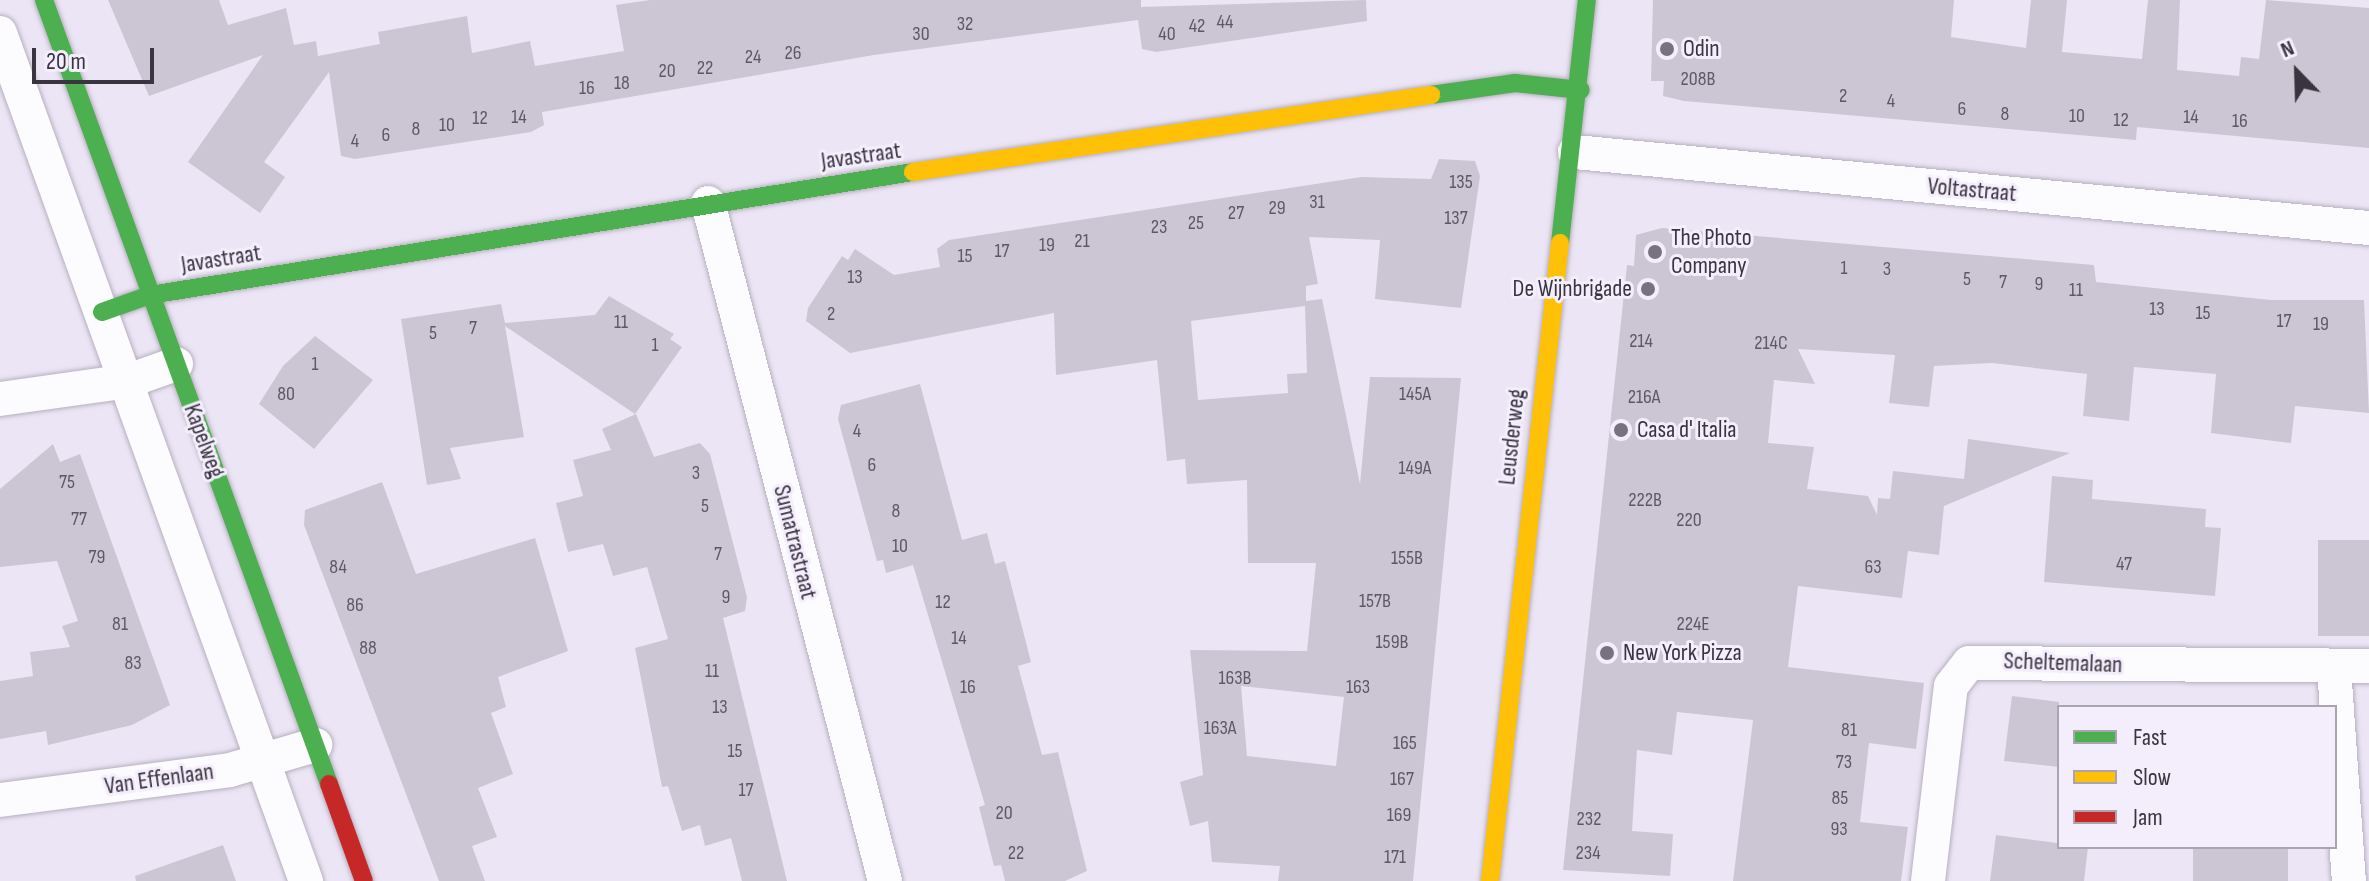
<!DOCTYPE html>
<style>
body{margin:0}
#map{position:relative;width:2369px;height:881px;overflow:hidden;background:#ece5f6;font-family:"Sofia Sans Condensed",sans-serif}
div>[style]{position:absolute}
.building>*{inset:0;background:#ccc6d4;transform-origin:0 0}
.roads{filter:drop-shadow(0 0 2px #b6b0bd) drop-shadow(0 0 2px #b6b0bd)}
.street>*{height:34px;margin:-17px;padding:0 17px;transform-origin:17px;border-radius:17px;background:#fcfbfe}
.fast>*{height:18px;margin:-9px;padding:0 9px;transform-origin:9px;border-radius:9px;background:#4caf50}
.slow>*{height:18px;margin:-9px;padding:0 9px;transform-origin:9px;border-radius:9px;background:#ffc107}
.jam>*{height:18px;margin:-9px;padding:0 9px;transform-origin:9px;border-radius:9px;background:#c62828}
.dots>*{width:22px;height:22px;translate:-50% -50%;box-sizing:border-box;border:4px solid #f4eefc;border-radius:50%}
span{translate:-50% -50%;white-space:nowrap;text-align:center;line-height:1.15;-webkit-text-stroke:6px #f4eefc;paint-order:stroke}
.number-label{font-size:20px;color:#5e5866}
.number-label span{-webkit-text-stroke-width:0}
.poi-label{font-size:24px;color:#3a3441}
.left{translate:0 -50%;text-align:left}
.right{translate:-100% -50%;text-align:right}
.street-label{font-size:24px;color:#3a3441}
.legend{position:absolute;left:2057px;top:705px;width:280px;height:144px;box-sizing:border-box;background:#f4eefc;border:2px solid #aaa4b1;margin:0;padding:10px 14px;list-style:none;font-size:24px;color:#3a3441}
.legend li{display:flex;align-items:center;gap:16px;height:40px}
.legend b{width:40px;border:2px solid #aaa4b1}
.north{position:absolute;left:2257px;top:32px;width:80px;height:80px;-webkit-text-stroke:6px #f4eefc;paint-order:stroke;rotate:337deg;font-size:22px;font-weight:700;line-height:32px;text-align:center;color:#3a3441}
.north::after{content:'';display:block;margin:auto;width:28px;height:36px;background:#3a3441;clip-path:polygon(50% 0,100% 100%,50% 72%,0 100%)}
.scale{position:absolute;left:32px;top:48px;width:122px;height:36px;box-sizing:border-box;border:4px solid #3a3441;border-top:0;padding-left:10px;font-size:24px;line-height:28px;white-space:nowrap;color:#3a3441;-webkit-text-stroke:6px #f4eefc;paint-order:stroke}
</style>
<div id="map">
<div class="building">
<div style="clip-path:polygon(108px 0,219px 0,228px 25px,286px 8px,294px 45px,316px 41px,318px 56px,380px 44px,378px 32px,467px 16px,472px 53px,530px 41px,535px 66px,624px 51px,616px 5px,650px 0,1141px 0,1141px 7px,1366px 0,1367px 21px,1156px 52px,1142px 49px,1138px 20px,874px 55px,542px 112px,544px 125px,531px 132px,355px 159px,341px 156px,329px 72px,264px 162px,285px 177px,260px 213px,188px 162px,263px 55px,149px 96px)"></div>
<div style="clip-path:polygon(1653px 0,1954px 0,1951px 37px,2026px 48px,2031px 0,2067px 0,2062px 52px,2142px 59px,2148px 0,2180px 0,2177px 70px,2239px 76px,2241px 57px,2259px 59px,2266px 0,2369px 8px,2369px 148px,2137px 127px,2136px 140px,1684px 101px,1663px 96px,1664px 81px,1651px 81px)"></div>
<div style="clip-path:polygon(evenodd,1439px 159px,1475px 161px,1480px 176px,1461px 308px,1375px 299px,1380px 240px,1309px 237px,1318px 284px,1306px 286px,1306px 301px,1322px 299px,1360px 484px,1370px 377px,1461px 378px,1413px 881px,1278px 881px,1280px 866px,1212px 862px,1208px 821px,1190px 826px,1180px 782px,1203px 775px,1190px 650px,1307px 651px,1316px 563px,1248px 563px,1247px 480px,1187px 484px,1185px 459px,1167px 461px,1157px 360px,1056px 375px,1054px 313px,850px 353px,806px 321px,808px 308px,842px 256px,848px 260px,855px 249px,894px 275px,940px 267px,937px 249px,949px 240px,1361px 177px,1431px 179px,1439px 159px,1305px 306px,1307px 373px,1287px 374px,1288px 393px,1198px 400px,1191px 321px,1305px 306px,1439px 159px,1241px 686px,1344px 697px,1336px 766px,1247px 756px,1241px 686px)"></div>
<div style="clip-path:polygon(1662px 228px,2094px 265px,2096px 282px,2271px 300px,2364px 300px,2369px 413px,2295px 406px,2291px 443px,2211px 433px,2216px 374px,2134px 367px,2129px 421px,2083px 416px,2087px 374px,1992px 363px,1934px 366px,1929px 407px,1908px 405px,1889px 403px,1895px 355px,1798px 349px,1815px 384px,1774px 380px,1768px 443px,1814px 447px,1807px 489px,1868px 496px,1877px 515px,1878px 498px,1890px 499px,1893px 471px,1964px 479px,1968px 439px,2070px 453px,1944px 506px,1939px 555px,1908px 551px,1902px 598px,1798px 586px,1788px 667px,1924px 683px,1916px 749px,1869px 743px,1860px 822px,1908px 827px,1901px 881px,1733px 881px,1753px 720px,1677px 712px,1672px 755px,1637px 750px,1632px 831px,1673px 834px,1670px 876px,1563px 870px,1627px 265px,1634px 266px,1636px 235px)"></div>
<div style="clip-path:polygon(609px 296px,674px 334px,670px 339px,682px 347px,635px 414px,505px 326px,524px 437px,450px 448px,461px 479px,427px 485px,401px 319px,501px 304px,505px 323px,595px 315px)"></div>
<div style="clip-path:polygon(315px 336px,373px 380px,314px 449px,259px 404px,283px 366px)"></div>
<div style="clip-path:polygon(920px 384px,962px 540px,987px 533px,995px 564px,1005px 561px,1031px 662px,1018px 666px,1042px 755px,1058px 752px,1087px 871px,1065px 881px,1005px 881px,1001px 865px,994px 866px,979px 807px,985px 805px,913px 565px,886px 573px,883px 560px,877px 561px,838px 419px,841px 405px)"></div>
<div style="clip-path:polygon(636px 414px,654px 457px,700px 443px,710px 454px,747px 597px,745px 611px,723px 618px,787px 881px,742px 881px,731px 838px,705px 846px,700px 825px,682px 831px,668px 786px,662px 787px,635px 648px,668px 639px,647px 567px,613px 576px,603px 544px,568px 552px,556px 503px,583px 496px,573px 460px,611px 450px,602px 429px)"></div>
<div style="clip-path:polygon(53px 444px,60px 462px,80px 454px,170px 705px,132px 725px,48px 745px,46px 731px,0 739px,0 681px,33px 676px,30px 652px,70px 647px,62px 626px,78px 621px,57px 561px,0 567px,0 489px)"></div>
<div style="clip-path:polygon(2052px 476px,2093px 480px,2092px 499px,2206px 509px,2205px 527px,2221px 528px,2215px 596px,2044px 582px)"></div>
<div style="clip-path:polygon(382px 482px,416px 574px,535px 538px,568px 651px,498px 677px,506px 707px,491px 713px,513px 774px,478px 788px,497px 837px,472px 846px,485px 881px,439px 881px,304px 525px,305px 510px)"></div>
<div style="left:2369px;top:540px;width:96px;height:51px;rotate:90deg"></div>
<div style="clip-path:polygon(2012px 696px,2059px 702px,2059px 767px,2004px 761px)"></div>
<div style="clip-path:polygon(1996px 835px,2088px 847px,2084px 881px,1990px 881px)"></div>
<div style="clip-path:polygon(223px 845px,236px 881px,136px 881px,135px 876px)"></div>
<div style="left:2193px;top:847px;width:95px;height:34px"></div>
</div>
<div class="roads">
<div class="street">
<div style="left:0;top:33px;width:902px;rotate:70.16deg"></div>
<div style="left:1575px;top:152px;width:798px;rotate:5.47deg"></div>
<div style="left:708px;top:203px;width:701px;rotate:75.37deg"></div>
<div style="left:0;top:399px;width:129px;rotate:-8deg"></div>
<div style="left:128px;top:381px;width:51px;rotate:-19.5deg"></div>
<div style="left:2334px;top:668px;width:214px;rotate:86deg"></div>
<div style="left:0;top:800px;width:232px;rotate:-7.4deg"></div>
<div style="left:230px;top:770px;width:89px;rotate:-16.4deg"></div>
<div style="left:1928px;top:881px;width:196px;rotate:-83.3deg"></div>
<div style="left:1951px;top:686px;width:29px;rotate:-52deg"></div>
<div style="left:1969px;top:663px;width:400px;rotate:0.4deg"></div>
</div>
<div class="fast">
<div style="left:44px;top:0;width:834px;rotate:70.02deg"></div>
<div style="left:1431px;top:95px;width:85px;rotate:-8.1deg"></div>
<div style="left:1515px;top:83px;width:66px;rotate:6.1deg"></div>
<div style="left:1560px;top:243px;width:244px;rotate:-83.7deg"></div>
<div style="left:102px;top:312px;width:51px;rotate:-19.5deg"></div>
<div style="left:150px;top:295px;width:773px;rotate:-9.16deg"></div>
</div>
<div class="slow">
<div style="left:913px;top:172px;width:524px;rotate:-8.46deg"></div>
<div style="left:1490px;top:881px;width:642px;rotate:-83.74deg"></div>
</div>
<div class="jam">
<div style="left:329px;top:784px;width:103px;rotate:70.2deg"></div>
</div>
</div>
<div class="dots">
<div style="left:1667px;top:49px;background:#787280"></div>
<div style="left:1655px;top:252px;background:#787280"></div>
<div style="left:1648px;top:289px;background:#787280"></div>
<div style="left:1621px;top:430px;background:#787280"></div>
<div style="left:1607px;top:653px;background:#787280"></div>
</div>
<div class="number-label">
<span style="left:1225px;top:22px">44</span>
<span style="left:965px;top:24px">32</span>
<span style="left:1197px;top:26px">42</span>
<span style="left:921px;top:34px">30</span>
<span style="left:1167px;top:34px">40</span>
<span style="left:793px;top:53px">26</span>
<span style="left:753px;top:57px">24</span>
<span style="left:705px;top:68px">22</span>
<span style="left:667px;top:71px">20</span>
<span style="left:1698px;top:79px">208B</span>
<span style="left:622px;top:83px">18</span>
<span style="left:587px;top:88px">16</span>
<span style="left:1843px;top:96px">2</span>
<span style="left:1891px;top:101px">4</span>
<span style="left:1962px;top:109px">6</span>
<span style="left:2005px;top:114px">8</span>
<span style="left:2077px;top:116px">10</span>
<span style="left:519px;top:117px">14</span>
<span style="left:2191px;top:117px">14</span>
<span style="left:480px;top:118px">12</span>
<span style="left:2121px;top:120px">12</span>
<span style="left:2240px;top:121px">16</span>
<span style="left:447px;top:125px">10</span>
<span style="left:416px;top:129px">8</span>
<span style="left:386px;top:135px">6</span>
<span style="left:355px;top:141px">4</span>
<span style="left:1461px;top:182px">135</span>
<span style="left:1317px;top:202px">31</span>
<span style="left:1277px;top:208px">29</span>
<span style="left:1236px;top:213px">27</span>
<span style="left:1456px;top:218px">137</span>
<span style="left:1196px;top:223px">25</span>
<span style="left:1159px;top:227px">23</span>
<span style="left:1082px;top:241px">21</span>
<span style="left:1047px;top:245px">19</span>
<span style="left:1002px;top:251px">17</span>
<span style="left:965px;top:256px">15</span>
<span style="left:1844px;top:268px">1</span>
<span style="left:1887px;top:269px">3</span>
<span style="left:855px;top:277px">13</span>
<span style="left:1967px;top:279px">5</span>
<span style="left:2003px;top:282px">7</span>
<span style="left:2039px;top:284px">9</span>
<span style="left:2076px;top:290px">11</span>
<span style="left:2157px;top:309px">13</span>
<span style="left:2203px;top:313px">15</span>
<span style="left:831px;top:314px">2</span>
<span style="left:2284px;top:321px">17</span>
<span style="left:621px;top:322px">11</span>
<span style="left:2321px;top:324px">19</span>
<span style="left:473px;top:328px">7</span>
<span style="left:433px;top:333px">5</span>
<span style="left:1641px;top:341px">214</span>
<span style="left:1771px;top:343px">214C</span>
<span style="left:655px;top:345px">1</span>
<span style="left:315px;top:364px">1</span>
<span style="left:286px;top:394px">80</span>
<span style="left:1415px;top:394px">145A</span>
<span style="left:1644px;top:397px">216A</span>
<span style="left:857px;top:431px">4</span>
<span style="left:872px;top:465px">6</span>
<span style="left:1415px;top:468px">149A</span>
<span style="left:696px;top:473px">3</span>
<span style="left:67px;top:482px">75</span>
<span style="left:1645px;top:500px">222B</span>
<span style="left:705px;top:506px">5</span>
<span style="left:896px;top:511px">8</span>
<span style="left:79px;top:519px">77</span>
<span style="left:1689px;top:520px">220</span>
<span style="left:900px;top:546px">10</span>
<span style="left:718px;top:554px">7</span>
<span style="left:97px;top:557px">79</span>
<span style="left:1407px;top:558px">155B</span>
<span style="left:2124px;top:564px">47</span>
<span style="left:338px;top:567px">84</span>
<span style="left:1873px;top:567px">63</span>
<span style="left:726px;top:597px">9</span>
<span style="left:1375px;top:601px">157B</span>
<span style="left:943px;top:602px">12</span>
<span style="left:355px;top:605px">86</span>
<span style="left:120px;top:624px">81</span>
<span style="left:1693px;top:624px">224E</span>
<span style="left:959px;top:638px">14</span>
<span style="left:1392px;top:642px">159B</span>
<span style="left:368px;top:648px">88</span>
<span style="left:133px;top:663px">83</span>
<span style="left:712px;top:671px">11</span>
<span style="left:1235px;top:678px">163B</span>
<span style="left:968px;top:687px">16</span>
<span style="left:1358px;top:687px">163</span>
<span style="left:720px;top:707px">13</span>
<span style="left:1220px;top:728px">163A</span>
<span style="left:1849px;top:730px">81</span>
<span style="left:1405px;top:743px">165</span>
<span style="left:735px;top:751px">15</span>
<span style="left:1844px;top:762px">73</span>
<span style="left:1402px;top:779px">167</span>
<span style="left:746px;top:790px">17</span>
<span style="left:1840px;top:798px">85</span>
<span style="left:1004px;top:813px">20</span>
<span style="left:1399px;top:815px">169</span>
<span style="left:1589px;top:819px">232</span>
<span style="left:1839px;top:829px">93</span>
<span style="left:1016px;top:853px">22</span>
<span style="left:1588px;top:853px">234</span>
<span style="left:1395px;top:857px">171</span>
</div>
<div class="poi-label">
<span class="left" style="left:1683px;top:49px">Odin</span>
<span class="left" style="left:1671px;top:252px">The Photo<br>Company</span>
<span class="right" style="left:1632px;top:289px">De Wijnbrigade</span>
<span class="left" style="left:1637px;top:430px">Casa d' Italia</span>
<span class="left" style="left:1623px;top:653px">New York Pizza</span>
</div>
<div class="street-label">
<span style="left:861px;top:156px;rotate:-8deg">Javastraat</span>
<span style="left:1972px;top:190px;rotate:5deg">Voltastraat</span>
<span style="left:221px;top:259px;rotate:-9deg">Javastraat</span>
<span style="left:1512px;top:437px;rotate:-84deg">Leusderweg</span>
<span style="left:204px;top:441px;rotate:70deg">Kapelweg</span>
<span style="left:795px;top:542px;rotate:76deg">Sumatrastraat</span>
<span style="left:2063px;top:663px;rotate:2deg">Scheltemalaan</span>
<span style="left:159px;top:779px;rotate:-8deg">Van Effenlaan</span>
</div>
<ul class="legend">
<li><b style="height:10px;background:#4caf50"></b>Fast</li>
<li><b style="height:10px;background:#ffc107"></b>Slow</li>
<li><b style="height:10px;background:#c62828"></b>Jam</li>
</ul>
<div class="north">N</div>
<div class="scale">20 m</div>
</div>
